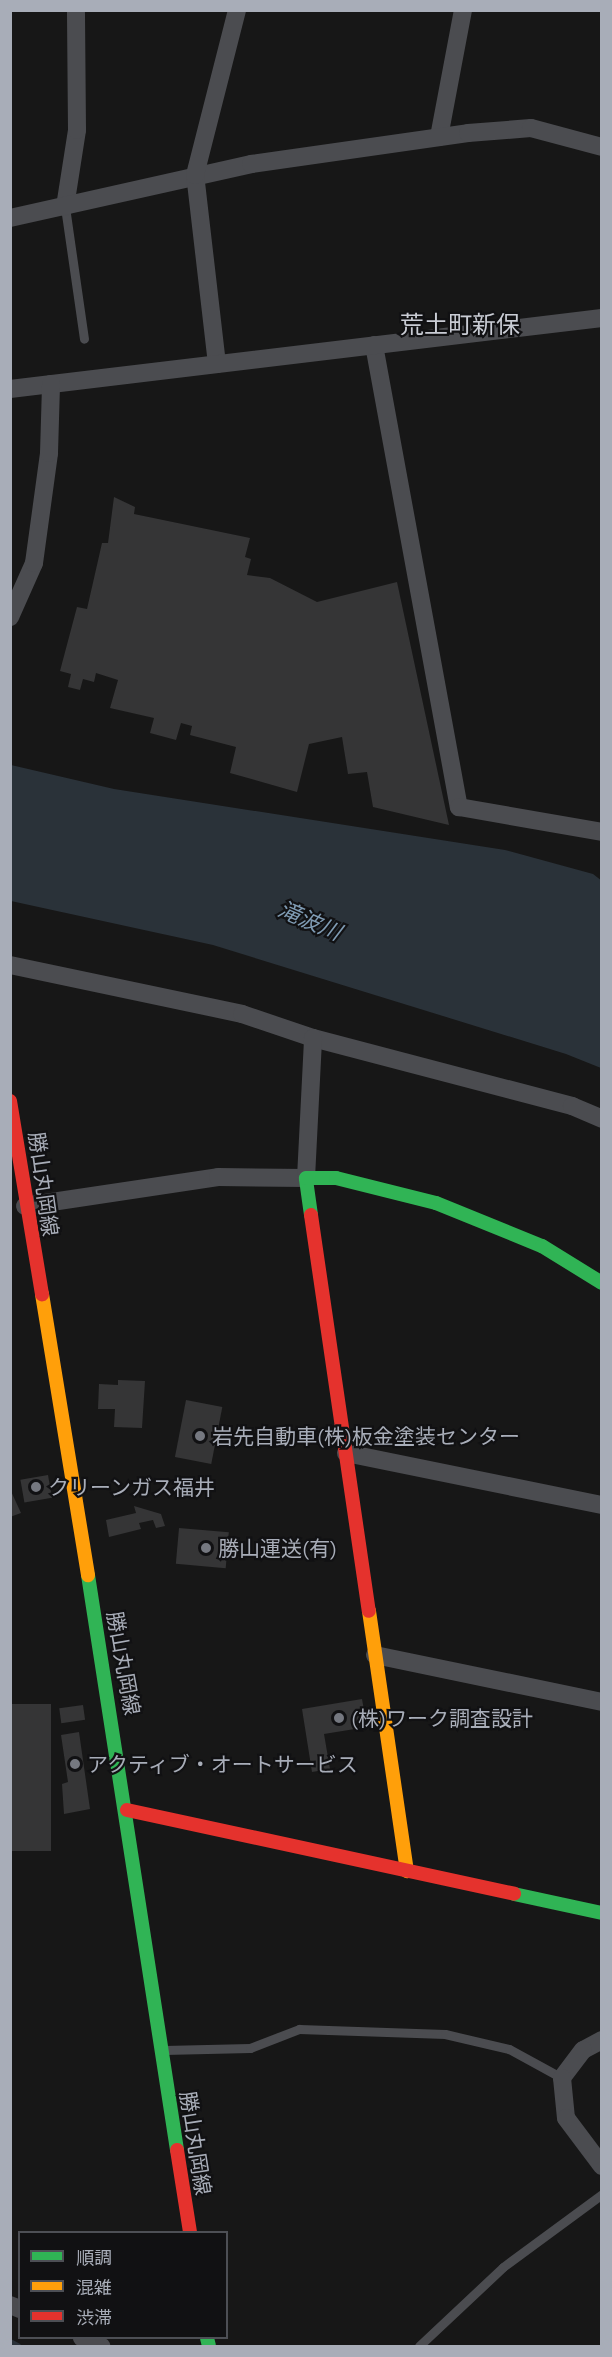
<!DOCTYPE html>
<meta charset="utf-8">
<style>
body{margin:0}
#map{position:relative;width:612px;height:2357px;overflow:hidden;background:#171717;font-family:"IBM Plex Sans","Noto Sans JP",sans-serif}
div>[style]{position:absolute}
.water>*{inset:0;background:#2a3239}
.stream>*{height:6px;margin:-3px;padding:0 3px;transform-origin:3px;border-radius:3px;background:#2a3239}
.building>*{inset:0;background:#353536;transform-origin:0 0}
.lane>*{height:9px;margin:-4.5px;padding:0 4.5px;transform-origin:4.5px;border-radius:4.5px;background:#4b4c50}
.street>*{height:18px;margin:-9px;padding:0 9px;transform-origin:9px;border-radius:9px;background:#4b4c50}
.fast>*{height:14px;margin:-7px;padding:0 7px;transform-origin:7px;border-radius:7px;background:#30b455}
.slow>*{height:14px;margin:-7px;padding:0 7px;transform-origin:7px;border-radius:7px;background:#ff9f0a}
.jam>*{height:14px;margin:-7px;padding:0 7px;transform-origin:7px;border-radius:7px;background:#e5322d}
.dots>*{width:16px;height:16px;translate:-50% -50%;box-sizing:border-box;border:3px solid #111113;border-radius:50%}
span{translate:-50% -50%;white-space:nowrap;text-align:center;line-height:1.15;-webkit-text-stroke:4.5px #111113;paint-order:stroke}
.street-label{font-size:21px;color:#a8adb8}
.poi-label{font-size:21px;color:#a8adb8}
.left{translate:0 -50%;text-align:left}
.water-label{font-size:22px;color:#7f9bb3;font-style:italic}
.quarter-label{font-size:24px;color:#c9ccd4}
.frame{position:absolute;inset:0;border:12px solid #a8adb8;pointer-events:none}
.legend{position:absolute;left:18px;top:2231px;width:210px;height:108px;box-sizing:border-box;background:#111113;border:2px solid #4d4f55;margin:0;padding:8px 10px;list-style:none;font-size:18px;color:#a8adb8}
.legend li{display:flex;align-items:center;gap:12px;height:30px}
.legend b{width:30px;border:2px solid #4d4f55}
</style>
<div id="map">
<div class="water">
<div style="clip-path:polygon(11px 765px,114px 789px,505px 850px,593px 874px,602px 881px,601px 1068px,566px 1054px,213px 945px,11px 901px)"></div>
</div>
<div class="stream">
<div style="left:10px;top:2342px;width:9px;rotate:27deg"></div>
</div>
<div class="building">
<div style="clip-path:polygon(114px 497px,135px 507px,134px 514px,250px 538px,245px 557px,251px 559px,247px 575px,270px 578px,317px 602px,397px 582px,449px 825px,373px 807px,367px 772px,348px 774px,342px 737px,309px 744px,297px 792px,230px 773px,236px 747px,190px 735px,192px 726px,181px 723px,176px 740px,150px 733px,154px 718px,110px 708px,118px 680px,96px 673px,94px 682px,83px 679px,80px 690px,68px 687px,71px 674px,60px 671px,77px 607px,87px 609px,102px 543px,108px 543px)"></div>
<div style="clip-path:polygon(118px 1380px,145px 1381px,142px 1428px,114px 1427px,115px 1409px,98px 1409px,99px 1384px,118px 1385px)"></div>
<div style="left:186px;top:1400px;width:37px;height:58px;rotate:11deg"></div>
<div style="left:48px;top:1475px;width:23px;height:28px;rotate:80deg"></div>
<div style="clip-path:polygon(10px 1489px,21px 1513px,10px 1517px)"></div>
<div style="clip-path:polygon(134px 1506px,161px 1514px,165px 1526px,156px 1528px,153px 1520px,139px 1523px,141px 1529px,109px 1537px,106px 1520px,136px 1513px)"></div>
<div style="left:179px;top:1528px;width:50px;height:36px;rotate:5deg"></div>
<div style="clip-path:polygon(362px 1699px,367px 1727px,324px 1734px,330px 1769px,312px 1772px,302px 1709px)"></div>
<div style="left:10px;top:1704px;width:41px;height:147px"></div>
<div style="left:83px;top:1705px;width:15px;height:24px;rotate:82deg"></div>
<div style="clip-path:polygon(79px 1732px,90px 1809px,64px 1814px,62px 1784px,68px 1782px,61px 1735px)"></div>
</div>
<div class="lane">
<div style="left:65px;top:207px;width:133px;rotate:81.8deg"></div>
<div style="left:164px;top:2050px;width:86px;rotate:-1.3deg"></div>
<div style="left:250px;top:2048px;width:53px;rotate:-21.2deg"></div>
<div style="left:299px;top:2029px;width:146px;rotate:2deg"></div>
<div style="left:445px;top:2034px;width:66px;rotate:13.2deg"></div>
<div style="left:509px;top:2049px;width:60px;rotate:28.7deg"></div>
<div style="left:419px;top:2346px;width:115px;rotate:-43.2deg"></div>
<div style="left:503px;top:2267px;width:123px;rotate:-36.4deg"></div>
</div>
<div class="street">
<div style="left:439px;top:137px;width:129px;rotate:-79.3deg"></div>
<div style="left:65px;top:207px;width:78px;rotate:-81.1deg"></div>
<div style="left:77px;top:130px;width:120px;rotate:-90.5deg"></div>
<div style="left:10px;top:218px;width:247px;rotate:-12.6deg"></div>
<div style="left:251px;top:164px;width:219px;rotate:-8.1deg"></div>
<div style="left:468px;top:133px;width:63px;rotate:-4.5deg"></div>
<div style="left:531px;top:128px;width:73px;rotate:15deg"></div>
<div style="left:374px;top:345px;width:470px;rotate:79.6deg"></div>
<div style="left:459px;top:807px;width:145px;rotate:9.9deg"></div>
<div style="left:217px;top:364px;width:190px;rotate:-96.6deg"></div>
<div style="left:195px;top:175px;width:170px;rotate:-75.7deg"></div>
<div style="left:10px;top:389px;width:596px;rotate:-6.84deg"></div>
<div style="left:10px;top:617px;width:59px;rotate:-66deg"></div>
<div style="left:34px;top:563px;width:111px;rotate:-82.2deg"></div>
<div style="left:49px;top:453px;width:69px;rotate:-88.3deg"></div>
<div style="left:10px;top:965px;width:237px;rotate:11.9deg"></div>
<div style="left:242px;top:1014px;width:75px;rotate:18.7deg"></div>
<div style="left:313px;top:1038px;width:268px;rotate:14.7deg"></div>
<div style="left:572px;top:1106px;width:33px;rotate:23deg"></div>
<div style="left:25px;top:1206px;width:195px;rotate:-8.5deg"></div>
<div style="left:218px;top:1177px;width:88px;rotate:0.7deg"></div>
<div style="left:306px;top:1178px;width:140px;rotate:-87.1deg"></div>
<div style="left:346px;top:1453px;width:261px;rotate:11.5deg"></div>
<div style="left:375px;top:1655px;width:232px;rotate:11.7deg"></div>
<div style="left:602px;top:2040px;width:21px;rotate:152deg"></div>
<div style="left:583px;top:2050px;width:35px;rotate:127deg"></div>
<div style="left:562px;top:2078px;width:40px;rotate:84.3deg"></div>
<div style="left:566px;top:2118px;width:60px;rotate:53.1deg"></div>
<div style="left:10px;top:2305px;width:11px;rotate:22deg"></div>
<div style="left:82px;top:2338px;width:21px;rotate:23deg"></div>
</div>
<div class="fast">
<div style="left:311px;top:1215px;width:37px;rotate:-98deg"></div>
<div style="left:306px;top:1178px;width:30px"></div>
<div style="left:336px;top:1178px;width:103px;rotate:14deg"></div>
<div style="left:436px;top:1203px;width:114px;rotate:22.1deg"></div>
<div style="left:542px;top:1246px;width:70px;rotate:31.7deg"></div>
<div style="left:88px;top:1575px;width:582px;rotate:81.2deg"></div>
<div style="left:514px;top:1894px;width:90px;rotate:12.2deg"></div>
<div style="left:207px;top:2338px;width:8px;rotate:76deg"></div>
</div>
<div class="slow">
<div style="left:42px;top:1294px;width:285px;rotate:80.7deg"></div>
<div style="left:369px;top:1611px;width:263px;rotate:81.7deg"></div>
</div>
<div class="jam">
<div style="left:10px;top:1101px;width:196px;rotate:80.6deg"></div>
<div style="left:311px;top:1215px;width:400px;rotate:81.7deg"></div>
<div style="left:127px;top:1810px;width:396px;rotate:12.2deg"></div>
<div style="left:177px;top:2150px;width:83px;rotate:81deg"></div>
</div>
<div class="dots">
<div style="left:200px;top:1436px;background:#757880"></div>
<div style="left:36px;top:1487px;background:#757880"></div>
<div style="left:206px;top:1548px;background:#757880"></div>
<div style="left:339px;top:1718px;background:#757880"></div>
<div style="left:75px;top:1764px;background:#757880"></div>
</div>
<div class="street-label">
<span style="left:44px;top:1184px;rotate:82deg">勝山丸岡線</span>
<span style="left:124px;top:1663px;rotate:80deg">勝山丸岡線</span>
<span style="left:196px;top:2143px;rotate:81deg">勝山丸岡線</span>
</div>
<div class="poi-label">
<span class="left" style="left:212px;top:1436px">岩先自動車(株)板金塗装センター</span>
<span class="left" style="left:48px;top:1487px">クリーンガス福井</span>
<span class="left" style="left:218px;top:1548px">勝山運送(有)</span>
<span class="left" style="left:351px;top:1718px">(株)ワーク調査設計</span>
<span class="left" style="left:87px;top:1764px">アクティブ・オートサービス</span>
</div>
<div class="water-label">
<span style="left:310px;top:920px;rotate:23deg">滝波川</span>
</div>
<div class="quarter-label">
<span style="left:460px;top:325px">荒土町新保</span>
</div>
<div class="frame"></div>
<ul class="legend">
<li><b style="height:8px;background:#30b455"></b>順調</li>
<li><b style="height:8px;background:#ff9f0a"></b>混雑</li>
<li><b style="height:8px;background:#e5322d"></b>渋滞</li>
</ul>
</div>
